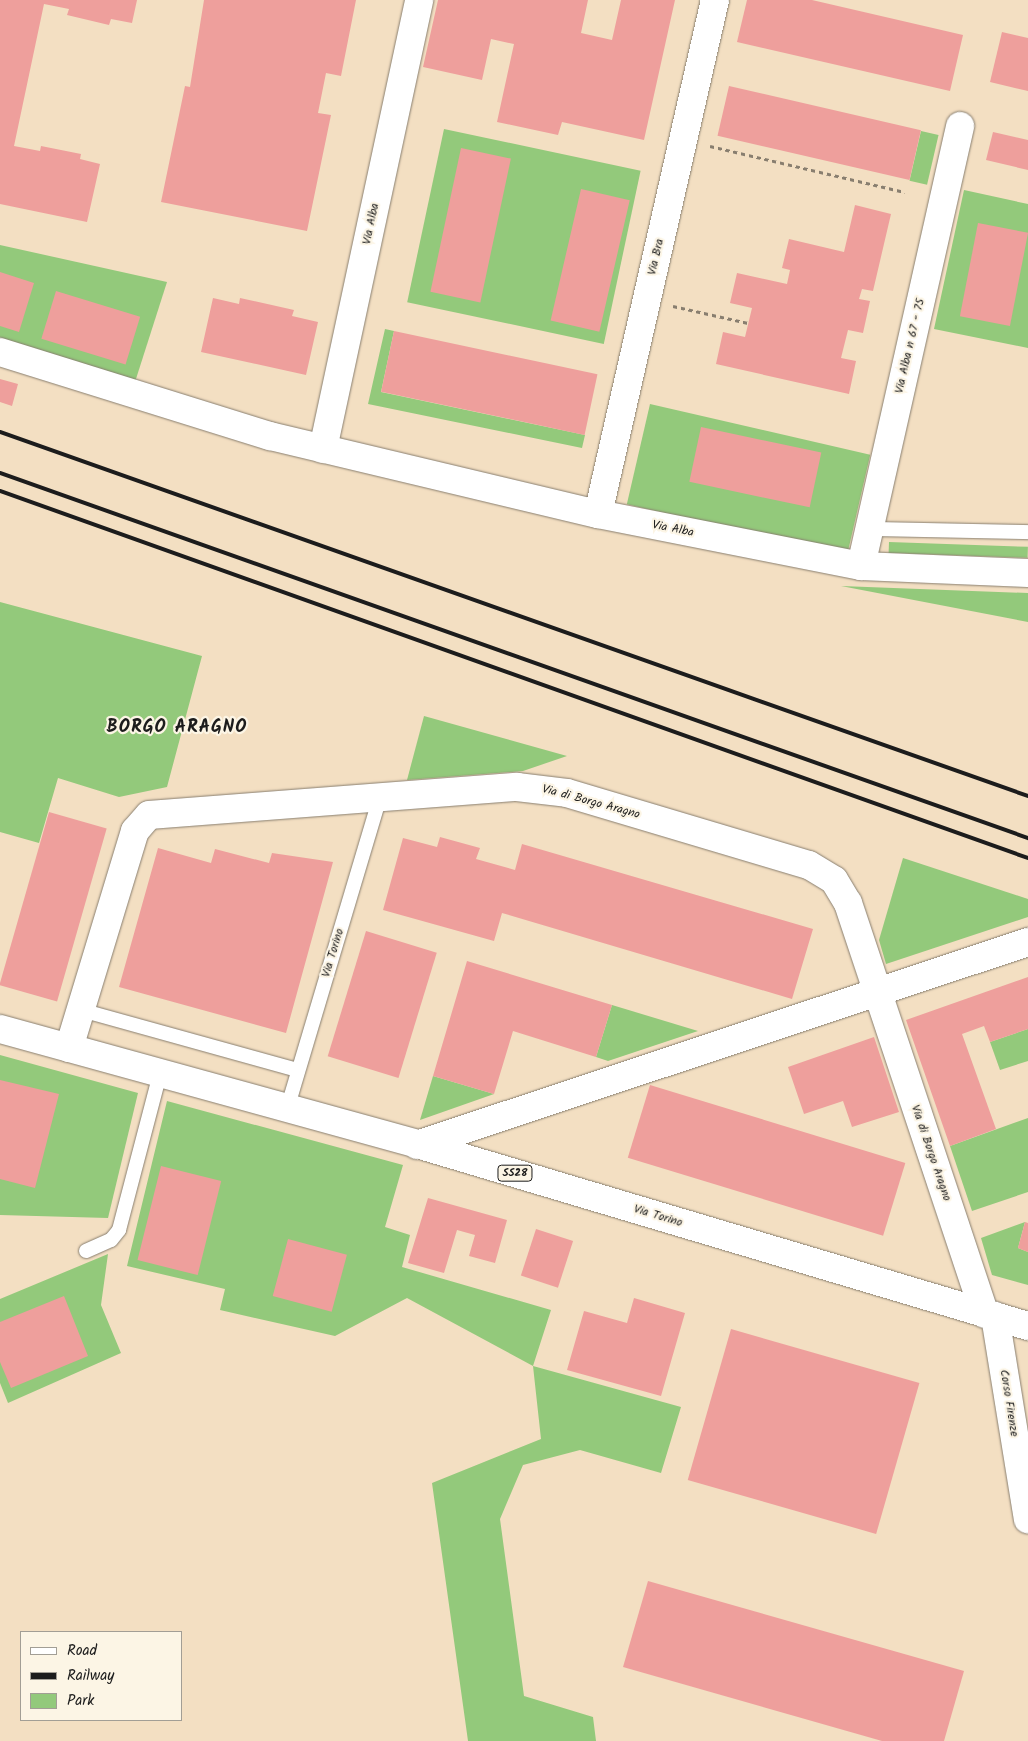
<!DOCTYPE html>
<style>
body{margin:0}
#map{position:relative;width:1028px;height:1741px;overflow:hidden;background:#f3dfc2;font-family:Kalam,sans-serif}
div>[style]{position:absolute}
.green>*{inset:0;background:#93c97b;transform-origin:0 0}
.building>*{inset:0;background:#ee9f9c;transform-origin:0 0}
.path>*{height:3px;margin-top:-1.5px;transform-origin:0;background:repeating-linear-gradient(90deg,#887e6f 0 4px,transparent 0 8px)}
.roads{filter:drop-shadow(0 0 1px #887e6f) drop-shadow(0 0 1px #887e6f)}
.service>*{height:14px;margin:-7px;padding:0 7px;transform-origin:7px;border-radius:7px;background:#fff}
.minor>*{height:28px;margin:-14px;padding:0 14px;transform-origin:14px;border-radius:14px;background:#fff}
.tertiary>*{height:28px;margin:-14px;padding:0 14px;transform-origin:14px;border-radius:14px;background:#fff}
.primary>*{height:28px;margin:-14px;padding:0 14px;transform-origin:14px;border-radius:14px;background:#fff}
.rail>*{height:4px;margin:-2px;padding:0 2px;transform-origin:2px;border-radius:2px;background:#1c1c1c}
span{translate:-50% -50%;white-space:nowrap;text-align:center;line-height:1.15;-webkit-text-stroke:4.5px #fcf5e5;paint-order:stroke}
.shield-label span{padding:1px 4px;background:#fcf5e5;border:1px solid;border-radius:4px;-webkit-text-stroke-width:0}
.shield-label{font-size:11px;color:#1c1c1c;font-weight:700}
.street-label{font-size:12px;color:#1c1c1c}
.district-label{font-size:18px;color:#1c1c1c;font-weight:700;letter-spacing:1px}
.legend{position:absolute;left:20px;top:1631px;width:162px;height:90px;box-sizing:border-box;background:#fcf5e5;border:1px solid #a29e95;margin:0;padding:6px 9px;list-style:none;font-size:15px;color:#1c1c1c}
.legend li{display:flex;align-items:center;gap:10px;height:25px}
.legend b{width:25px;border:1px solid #a29e95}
</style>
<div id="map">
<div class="green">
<div style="left:444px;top:129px;width:201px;height:177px;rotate:12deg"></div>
<div style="left:921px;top:131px;width:18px;height:51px;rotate:13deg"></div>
<div style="clip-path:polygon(964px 190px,1028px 204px,1028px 348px,934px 329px)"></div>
<div style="clip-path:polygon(0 245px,167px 282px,135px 382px,0 338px)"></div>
<div style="clip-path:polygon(385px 329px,394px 331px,381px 392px,585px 435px,582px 448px,368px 404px)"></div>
<div style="left:650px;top:404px;width:226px;height:103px;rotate:13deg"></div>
<div style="left:889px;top:542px;width:139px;height:11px;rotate:2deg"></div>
<div style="clip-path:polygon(841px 586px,1028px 593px,1028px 622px)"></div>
<div style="clip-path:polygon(0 602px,202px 656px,167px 787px,119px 797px,58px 778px,39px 843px,0 832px)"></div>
<div style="clip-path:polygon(424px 716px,567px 756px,523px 771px,407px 780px)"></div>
<div style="clip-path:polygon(903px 858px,1028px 899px,1028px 917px,886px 964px,879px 940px)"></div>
<div style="clip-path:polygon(612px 1005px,698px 1031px,608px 1061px,596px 1057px)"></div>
<div style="clip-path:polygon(1028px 1029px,1028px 1061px,1000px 1070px,990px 1042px)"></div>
<div style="clip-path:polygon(0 1055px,138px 1093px,108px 1218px,0 1215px)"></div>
<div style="clip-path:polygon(433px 1076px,494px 1094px,420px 1120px)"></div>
<div style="clip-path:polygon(167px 1101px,403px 1165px,385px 1227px,410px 1235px,402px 1267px,551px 1310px,533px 1366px,681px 1407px,661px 1473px,580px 1450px,523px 1465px,500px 1519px,524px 1696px,593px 1717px,596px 1741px,468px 1741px,432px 1483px,541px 1439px,533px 1366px,407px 1298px,335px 1336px,220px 1310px,225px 1289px,127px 1266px)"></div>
<div style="clip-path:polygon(1028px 1118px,1028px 1192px,972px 1211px,950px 1146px)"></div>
<div style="clip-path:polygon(1025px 1222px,1018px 1248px,1028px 1252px,1028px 1285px,992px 1275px,981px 1238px)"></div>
<div style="clip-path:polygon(108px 1254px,101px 1305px,121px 1353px,8px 1403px,0 1383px,0 1299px)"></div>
</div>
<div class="building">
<div style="clip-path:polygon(0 0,137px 0,132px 23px,111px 19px,109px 25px,67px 15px,69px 9px,44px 4px,14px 146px,40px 151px,41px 146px,81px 154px,80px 159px,100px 164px,87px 222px,0 204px)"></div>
<div style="clip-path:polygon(204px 0,356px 0,341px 76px,326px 73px,318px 113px,331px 115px,307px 231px,161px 202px,185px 86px,190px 87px)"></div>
<div style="clip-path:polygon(438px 0,588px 0,581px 33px,612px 40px,621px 0,675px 0,644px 140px,562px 122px,558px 135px,497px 122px,514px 44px,491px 39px,482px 80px,423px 67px)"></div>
<div style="clip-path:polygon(747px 0,812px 0,963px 35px,950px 91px,737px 42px)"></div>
<div style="clip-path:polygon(1002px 32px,1028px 38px,1028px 91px,990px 82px)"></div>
<div style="left:729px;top:86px;width:197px;height:51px;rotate:13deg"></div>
<div style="clip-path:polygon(993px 132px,1028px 140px,1028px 170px,986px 160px)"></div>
<div style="left:461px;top:148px;width:51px;height:147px;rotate:12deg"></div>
<div style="left:581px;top:189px;width:50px;height:135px;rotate:13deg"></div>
<div style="clip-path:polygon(855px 205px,891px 214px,873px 291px,862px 289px,859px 299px,870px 301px,863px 333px,848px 330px,841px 358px,856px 361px,849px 394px,716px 364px,723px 332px,745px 337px,752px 308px,730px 303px,737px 273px,787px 284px,790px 270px,782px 268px,789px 239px,844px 252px)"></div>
<div style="left:978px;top:223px;width:51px;height:95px;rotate:11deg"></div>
<div style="clip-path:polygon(0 272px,34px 283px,19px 332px,0 326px)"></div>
<div style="left:56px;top:291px;width:88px;height:50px;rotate:17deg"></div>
<div style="clip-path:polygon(213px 298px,239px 304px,240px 298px,294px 310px,292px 316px,318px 322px,306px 375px,201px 352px)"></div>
<div style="left:394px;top:331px;width:208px;height:62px;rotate:12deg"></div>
<div style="clip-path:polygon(0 379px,18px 384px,12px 406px,0 402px)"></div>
<div style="left:701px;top:427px;width:123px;height:56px;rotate:12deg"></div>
<div style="left:49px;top:812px;width:60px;height:180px;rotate:16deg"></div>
<div style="clip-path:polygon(440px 837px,480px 848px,476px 859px,515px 870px,522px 844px,813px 929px,792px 999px,502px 913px,494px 941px,383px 910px,403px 838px,437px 847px)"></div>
<div style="clip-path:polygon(158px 848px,211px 863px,215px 849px,269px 863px,272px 853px,333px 862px,286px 1033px,119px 987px)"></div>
<div style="left:366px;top:931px;width:74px;height:131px;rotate:17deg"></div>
<div style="clip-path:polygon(467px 961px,612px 1005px,596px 1057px,513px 1031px,494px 1094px,433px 1076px)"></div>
<div style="clip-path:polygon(1028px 977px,1028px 1029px,990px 1042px,984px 1026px,962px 1034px,996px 1129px,950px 1146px,906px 1020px)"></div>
<div style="clip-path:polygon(874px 1037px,899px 1112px,852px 1127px,843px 1101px,804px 1114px,788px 1067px)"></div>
<div style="clip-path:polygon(0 1080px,59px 1094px,35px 1188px,0 1179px)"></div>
<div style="left:650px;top:1085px;width:267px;height:76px;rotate:17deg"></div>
<div style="left:161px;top:1166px;width:62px;height:97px;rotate:14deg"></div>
<div style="clip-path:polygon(428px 1198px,507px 1220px,495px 1263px,469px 1256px,475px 1235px,457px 1230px,444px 1273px,408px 1263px)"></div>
<div style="clip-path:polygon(1025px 1222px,1028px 1223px,1028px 1252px,1018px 1248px)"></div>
<div style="left:536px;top:1229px;width:39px;height:49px;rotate:18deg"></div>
<div style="left:288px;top:1239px;width:61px;height:59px;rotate:15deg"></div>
<div style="clip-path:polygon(64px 1296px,88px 1356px,11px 1388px,0 1362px,0 1322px)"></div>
<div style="clip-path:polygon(634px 1298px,685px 1313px,661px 1396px,567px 1370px,584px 1311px,627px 1323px)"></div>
<div style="left:731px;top:1329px;width:196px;height:157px;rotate:16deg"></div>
<div style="clip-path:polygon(648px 1581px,964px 1671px,944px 1741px,882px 1741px,623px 1667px)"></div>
</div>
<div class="path">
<div style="left:710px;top:146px;width:200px;rotate:13.3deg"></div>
<div style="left:673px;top:306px;width:77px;rotate:12.8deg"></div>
</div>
<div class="roads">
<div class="service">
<div style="left:869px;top:529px;width:159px;rotate:1.1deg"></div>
<div style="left:81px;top:1010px;width:225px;rotate:15.5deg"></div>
<div style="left:287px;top:1109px;width:326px;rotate:-73.4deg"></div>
<div style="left:86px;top:1251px;width:27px;rotate:-24deg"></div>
<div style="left:111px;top:1240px;width:13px;rotate:-51deg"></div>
<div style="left:119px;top:1230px;width:161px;rotate:-75.3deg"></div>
</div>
<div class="minor">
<div style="left:323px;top:449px;width:459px;rotate:-77.9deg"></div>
<div style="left:598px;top:514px;width:527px;rotate:-77.18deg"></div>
<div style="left:861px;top:566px;width:451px;rotate:-77.3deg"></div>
<div style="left:69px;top:1048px;width:227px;rotate:-73.1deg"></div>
<div style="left:135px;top:831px;width:21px;rotate:-49deg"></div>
<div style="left:149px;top:815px;width:369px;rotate:-4.4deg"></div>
<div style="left:517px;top:787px;width:50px;rotate:6.8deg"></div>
<div style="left:567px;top:793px;width:252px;rotate:16.6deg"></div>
<div style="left:809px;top:865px;width:29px;rotate:31deg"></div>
<div style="left:834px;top:880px;width:27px;rotate:59deg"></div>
<div style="left:848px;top:903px;width:433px;rotate:71.6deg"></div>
<div style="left:417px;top:1145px;width:644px;rotate:-18.38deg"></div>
<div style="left:995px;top:1316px;width:206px;rotate:80.8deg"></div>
</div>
<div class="tertiary">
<div style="left:0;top:352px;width:283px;rotate:17.3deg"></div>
<div style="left:270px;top:436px;width:337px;rotate:13.4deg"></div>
<div style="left:598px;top:514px;width:268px;rotate:11.2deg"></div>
<div style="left:861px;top:566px;width:167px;rotate:2.4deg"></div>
</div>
<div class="primary">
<div style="left:0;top:1029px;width:443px;rotate:15.4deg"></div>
<div style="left:427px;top:1147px;width:627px;rotate:16.59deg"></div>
</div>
</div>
<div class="rail">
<div style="left:0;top:432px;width:1091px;rotate:19.5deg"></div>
<div style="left:0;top:473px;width:1091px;rotate:19.55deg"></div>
<div style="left:0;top:491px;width:1092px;rotate:19.65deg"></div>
</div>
<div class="shield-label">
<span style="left:515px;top:1173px">SS28</span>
</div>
<div class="street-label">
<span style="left:371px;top:224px;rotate:-78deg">Via Alba</span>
<span style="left:656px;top:257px;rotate:-77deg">Via Bra</span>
<span style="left:910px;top:346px;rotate:-77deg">Via Alba n 67 - 75</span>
<span style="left:673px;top:529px;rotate:11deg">Via Alba</span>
<span style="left:591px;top:802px;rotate:15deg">Via di Borgo Aragno</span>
<span style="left:333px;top:953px;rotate:-73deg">Via Torino</span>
<span style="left:931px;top:1153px;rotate:71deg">Via di Borgo Aragno</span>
<span style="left:658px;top:1216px;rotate:17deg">Via Torino</span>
<span style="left:1009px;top:1403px;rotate:81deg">Corso Firenze</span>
</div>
<div class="district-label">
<span style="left:177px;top:728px">BORGO ARAGNO</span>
</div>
<ul class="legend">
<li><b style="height:6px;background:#fff"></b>Road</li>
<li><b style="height:6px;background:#1c1c1c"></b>Railway</li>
<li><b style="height:14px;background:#93c97b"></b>Park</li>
</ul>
</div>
